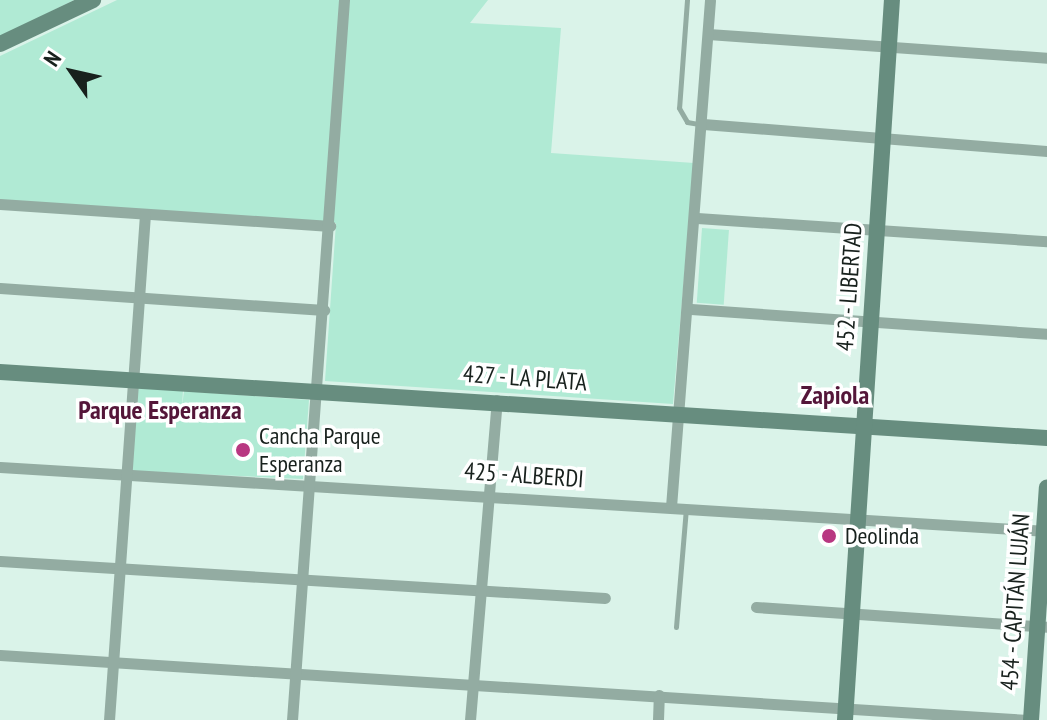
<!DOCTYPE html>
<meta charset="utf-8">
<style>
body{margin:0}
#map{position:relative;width:1047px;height:720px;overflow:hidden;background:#daf3e9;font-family:"PT Sans Narrow",sans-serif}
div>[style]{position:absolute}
.green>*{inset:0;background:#b0ead4;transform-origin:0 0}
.lane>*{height:5px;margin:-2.5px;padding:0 2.5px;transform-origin:2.5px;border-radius:2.5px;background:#93aca2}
.street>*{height:11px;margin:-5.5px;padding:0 5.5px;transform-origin:5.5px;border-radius:5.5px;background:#93aca2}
.secondary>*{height:16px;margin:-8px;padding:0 8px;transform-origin:8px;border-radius:8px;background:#678d7f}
.dots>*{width:22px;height:22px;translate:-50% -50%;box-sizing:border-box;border:4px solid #fff;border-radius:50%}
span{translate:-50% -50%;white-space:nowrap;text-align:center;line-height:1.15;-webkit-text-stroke:7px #fff;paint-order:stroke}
.street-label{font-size:24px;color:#18211d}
.poi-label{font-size:24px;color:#18211d}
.left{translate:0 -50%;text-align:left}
.neighbourhood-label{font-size:26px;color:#541639;font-weight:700}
.north{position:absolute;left:32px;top:32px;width:80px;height:80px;-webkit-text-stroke:6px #fff;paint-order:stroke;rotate:304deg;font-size:22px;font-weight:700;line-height:32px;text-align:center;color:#18211d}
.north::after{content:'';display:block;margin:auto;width:28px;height:36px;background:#18211d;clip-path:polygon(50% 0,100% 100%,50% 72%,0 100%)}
</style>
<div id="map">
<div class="green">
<div style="clip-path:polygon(0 0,74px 0,0 37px)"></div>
<div style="clip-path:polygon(117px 0,488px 0,470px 23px,561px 28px,551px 153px,694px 163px,673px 404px,325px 381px,336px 223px,0 202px,0 56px)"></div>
<div style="left:702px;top:228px;width:27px;height:75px;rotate:4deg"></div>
<div style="clip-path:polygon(136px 387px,183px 390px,182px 407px,184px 391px,309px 400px,303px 479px,131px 471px)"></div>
</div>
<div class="lane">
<div style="left:687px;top:0;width:108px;rotate:94.2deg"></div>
<div style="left:679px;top:108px;width:16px;rotate:60deg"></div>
<div style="left:687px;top:122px;width:11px;rotate:10deg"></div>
<div style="left:676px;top:627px;width:119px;rotate:-85.2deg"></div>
</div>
<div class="street">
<div style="left:708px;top:34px;width:340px;rotate:4deg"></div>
<div style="left:703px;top:124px;width:345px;rotate:4.5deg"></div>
<div style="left:0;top:204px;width:331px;rotate:3.8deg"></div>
<div style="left:697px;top:218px;width:351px;rotate:3.8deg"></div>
<div style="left:0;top:288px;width:325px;rotate:3.9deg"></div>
<div style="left:691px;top:309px;width:357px;rotate:4deg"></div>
<div style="left:0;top:467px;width:1049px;rotate:3.5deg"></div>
<div style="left:671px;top:507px;width:508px;rotate:-85.6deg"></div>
<div style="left:0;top:561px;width:606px;rotate:3.5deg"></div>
<div style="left:756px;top:607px;width:292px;rotate:3.9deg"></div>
<div style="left:0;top:655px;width:1030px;rotate:3.62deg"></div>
<div style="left:109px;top:720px;width:507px;rotate:-85.93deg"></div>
<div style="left:292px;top:720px;width:722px;rotate:-85.87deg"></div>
<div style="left:470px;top:720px;width:321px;rotate:-85.2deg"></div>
<div style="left:658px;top:720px;width:25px;rotate:-88deg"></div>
</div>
<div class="secondary">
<div style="left:0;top:44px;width:103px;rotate:-25.3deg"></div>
<div style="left:0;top:372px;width:1049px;rotate:3.61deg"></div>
<div style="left:845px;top:720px;width:722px;rotate:-86.27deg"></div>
<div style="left:1031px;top:720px;width:233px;rotate:-86.1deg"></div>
</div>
<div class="dots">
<div style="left:243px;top:450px;background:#b83781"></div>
<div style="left:829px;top:536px;background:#b83781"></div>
</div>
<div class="street-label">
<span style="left:849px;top:287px;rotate:-86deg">452 - LIBERTAD</span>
<span style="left:525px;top:378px;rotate:4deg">427 - LA PLATA</span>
<span style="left:524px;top:475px;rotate:4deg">425 - ALBERDI</span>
<span style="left:1015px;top:602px;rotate:-86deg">454 - CAPITÁN LUJÁN</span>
</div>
<div class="poi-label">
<span class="left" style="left:259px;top:450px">Cancha Parque<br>Esperanza</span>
<span class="left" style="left:845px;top:536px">Deolinda</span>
</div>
<div class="neighbourhood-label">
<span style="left:835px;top:395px">Zapiola</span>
<span style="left:160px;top:410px">Parque Esperanza</span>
</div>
<div class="north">N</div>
</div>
